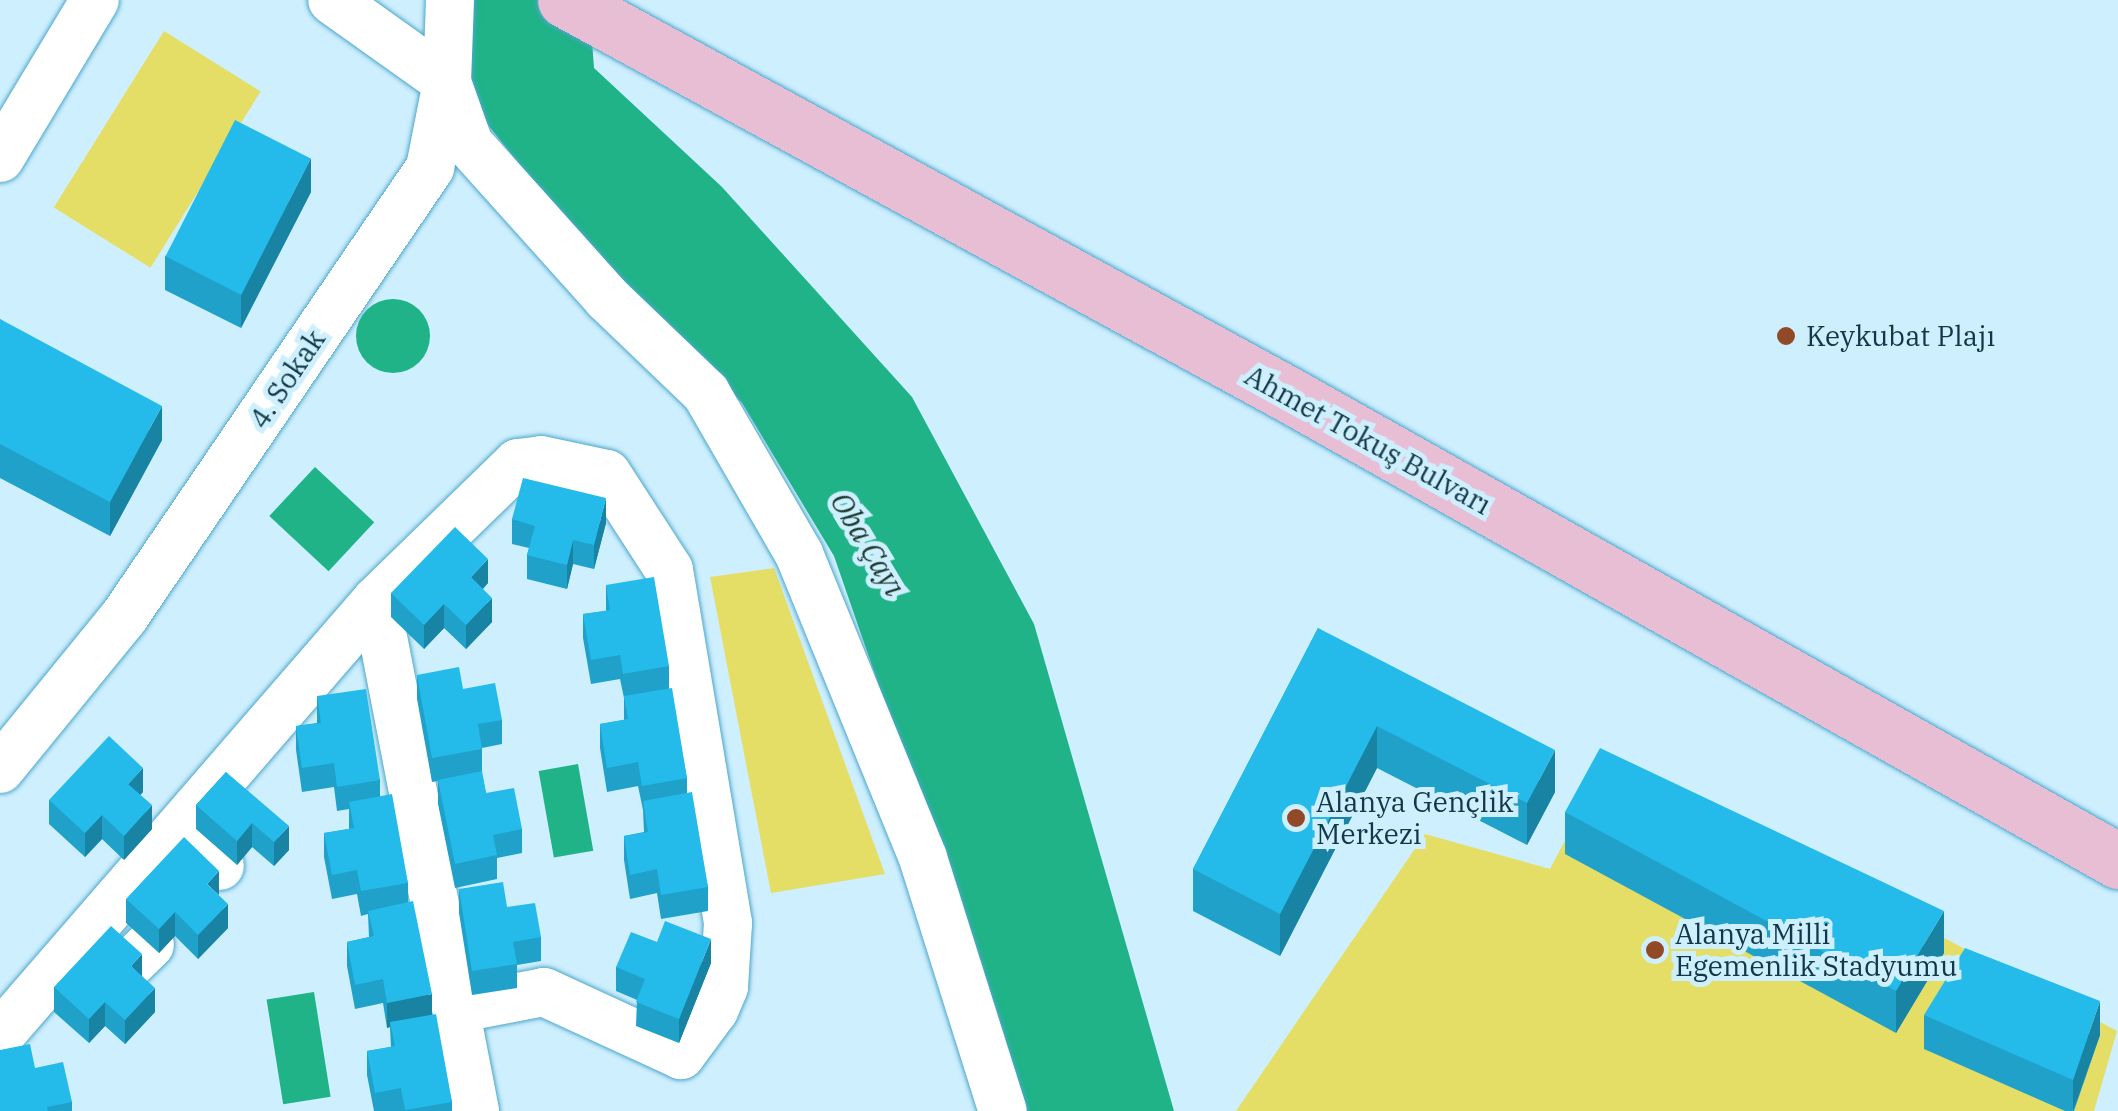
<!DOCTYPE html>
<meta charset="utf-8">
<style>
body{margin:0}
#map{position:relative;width:2118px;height:1111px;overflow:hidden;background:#ceeffe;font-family:"IBM Plex Serif",serif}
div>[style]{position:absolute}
.green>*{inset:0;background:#e4de66;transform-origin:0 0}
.water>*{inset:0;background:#1fb387;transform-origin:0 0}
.round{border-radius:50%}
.roads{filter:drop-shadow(0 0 2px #4ca7cb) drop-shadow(0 0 2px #4ca7cb)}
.minor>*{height:48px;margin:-24px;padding:0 24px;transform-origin:24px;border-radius:24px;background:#fff}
.major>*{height:55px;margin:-27.5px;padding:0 27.5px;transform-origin:27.5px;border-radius:27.5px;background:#e8bed4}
.wall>*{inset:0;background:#1fa1ca}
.shaded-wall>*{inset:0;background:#1983a4}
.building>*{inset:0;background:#24bbeb;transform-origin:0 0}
.dots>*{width:28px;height:28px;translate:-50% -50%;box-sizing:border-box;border:5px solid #ceeffe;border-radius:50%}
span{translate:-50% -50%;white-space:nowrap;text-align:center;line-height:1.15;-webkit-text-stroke:10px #ceeffe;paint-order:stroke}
.poi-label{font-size:28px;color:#113846}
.left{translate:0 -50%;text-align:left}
.street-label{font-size:28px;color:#113846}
.water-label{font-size:30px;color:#1c382d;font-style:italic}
</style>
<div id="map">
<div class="green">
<div style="left:164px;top:31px;width:114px;height:208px;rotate:32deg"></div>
<div style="clip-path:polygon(774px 568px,885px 874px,771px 893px,710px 577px)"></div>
<div style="clip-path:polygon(1609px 757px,2117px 1031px,2094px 1111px,1236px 1111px,1425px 834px,1550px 869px)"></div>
</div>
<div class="water">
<div style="clip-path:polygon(454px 0,589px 0,594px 68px,722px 187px,912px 397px,1034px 624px,1174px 1111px,1026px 1111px,834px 556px,742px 403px,560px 215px,484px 120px,454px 48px)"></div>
<div class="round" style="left:356px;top:299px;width:74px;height:74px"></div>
<div style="left:315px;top:467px;width:81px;height:67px;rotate:43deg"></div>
<div style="left:578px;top:764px;width:88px;height:40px;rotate:80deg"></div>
<div style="left:314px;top:992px;width:106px;height:48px;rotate:81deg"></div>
</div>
<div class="roads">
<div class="minor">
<div style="left:450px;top:0;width:82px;rotate:92.1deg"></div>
<div style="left:447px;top:82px;width:66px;rotate:70.5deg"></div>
<div style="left:469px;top:144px;width:207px;rotate:48.1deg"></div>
<div style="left:607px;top:298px;width:137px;rotate:43.8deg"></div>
<div style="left:706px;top:393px;width:186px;rotate:60deg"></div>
<div style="left:799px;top:554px;width:328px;rotate:67.8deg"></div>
<div style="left:923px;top:858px;width:265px;rotate:72.5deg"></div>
<div style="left:0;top:158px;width:184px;rotate:-59deg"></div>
<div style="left:376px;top:601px;width:198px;rotate:-44.2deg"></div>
<div style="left:518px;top:463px;width:23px;rotate:-7deg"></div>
<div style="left:541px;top:460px;width:67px;rotate:12deg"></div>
<div style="left:607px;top:474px;width:114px;rotate:57.1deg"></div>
<div style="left:669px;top:570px;width:358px;rotate:80.5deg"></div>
<div style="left:728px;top:923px;width:64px;rotate:93.6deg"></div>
<div style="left:724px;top:987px;width:25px;rotate:113deg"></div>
<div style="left:714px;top:1010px;width:56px;rotate:126.3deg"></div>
<div style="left:681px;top:1055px;width:151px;rotate:-155.3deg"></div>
<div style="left:544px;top:992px;width:90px;rotate:169.1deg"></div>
<div style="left:0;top:769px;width:196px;rotate:-50.8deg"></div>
<div style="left:124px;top:617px;width:543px;rotate:-55.73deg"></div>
<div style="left:430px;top:168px;width:88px;rotate:-78.8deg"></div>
<div style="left:447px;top:82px;width:141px;rotate:-144.5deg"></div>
<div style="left:179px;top:829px;width:55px;rotate:42.1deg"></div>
<div style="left:129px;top:965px;width:29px;rotate:-44deg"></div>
<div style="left:0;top:1035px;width:574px;rotate:-49.1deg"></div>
<div style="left:376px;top:601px;width:520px;rotate:79.01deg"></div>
</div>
<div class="major">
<div style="left:565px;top:0;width:829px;rotate:28.6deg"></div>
<div style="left:1293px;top:397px;width:947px;rotate:29.35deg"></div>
</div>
</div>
<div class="wall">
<div style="clip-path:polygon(311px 192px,241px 328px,165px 290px,165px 256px)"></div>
<div style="clip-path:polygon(0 319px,162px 440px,110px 536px,0 478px)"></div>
<div style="clip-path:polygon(512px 519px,606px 523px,594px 569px,573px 564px,567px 589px,527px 579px,527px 555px,529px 548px,512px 544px)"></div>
<div style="clip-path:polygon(488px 583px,483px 589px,492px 622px,466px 649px,444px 628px,424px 649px,391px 617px,391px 593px)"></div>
<div style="clip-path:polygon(606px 585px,669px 666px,669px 688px,687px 778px,687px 793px,708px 887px,708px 911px,661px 919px,657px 893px,630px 899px,624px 860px,624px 836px,644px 832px,643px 810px,638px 786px,607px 792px,600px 748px,600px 724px,624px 720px,624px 698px,620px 679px,591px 684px,583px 638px,583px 614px,606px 611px)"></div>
<div style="clip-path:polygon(1318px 628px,1555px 792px,1527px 845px,1377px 768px,1280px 956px,1193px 911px,1193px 869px)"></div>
<div style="clip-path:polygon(417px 675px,463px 689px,502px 720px,502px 744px,482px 748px,482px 774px,486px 793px,522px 829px,522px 853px,497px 858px,497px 879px,455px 888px,438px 804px,438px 781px,432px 782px,417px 699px)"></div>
<div style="clip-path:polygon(317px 696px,380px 780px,380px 796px,408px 883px,408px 902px,452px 1102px,452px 1111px,374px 1111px,367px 1075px,367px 1051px,391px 1047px,390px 1027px,387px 1028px,383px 1003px,355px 1009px,347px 966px,347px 942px,369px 937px,368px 914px,361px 916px,357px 894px,332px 899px,324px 857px,324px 833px,349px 829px,349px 809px,337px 811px,334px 787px,302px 792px,296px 750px,296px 726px,317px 723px)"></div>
<div style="clip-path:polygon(226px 772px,289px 850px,274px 866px,252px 847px,237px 865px,196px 829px,196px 805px)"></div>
<div style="clip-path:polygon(143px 792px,140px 795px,152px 829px,124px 860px,102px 839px,85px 857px,49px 824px,49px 800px)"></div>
<div style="clip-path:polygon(1565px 812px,1944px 953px,1896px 1033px,1565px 854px)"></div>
<div style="clip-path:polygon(459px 889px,507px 907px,541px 937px,541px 961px,517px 965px,517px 988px,472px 995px,459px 913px)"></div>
<div style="clip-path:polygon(219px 896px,228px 928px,198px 959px,175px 936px,159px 953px,126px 923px,126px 899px)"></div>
<div style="clip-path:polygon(711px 963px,679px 1043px,636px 1026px,637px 1000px,616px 991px,616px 967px)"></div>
<div style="clip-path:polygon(142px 976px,155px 1012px,125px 1044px,105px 1026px,89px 1043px,54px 1012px,54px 987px)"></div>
<div style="clip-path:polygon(1924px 1015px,2100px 1035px,2074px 1111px,2065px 1111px,1924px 1049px)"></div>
<div style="clip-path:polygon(35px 1068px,72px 1102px,72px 1111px,0 1111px)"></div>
</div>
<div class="shaded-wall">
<div style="clip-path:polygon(311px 158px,311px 192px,241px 328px,241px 294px)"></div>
<div style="clip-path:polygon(162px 406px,162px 440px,110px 536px,110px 502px)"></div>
<div style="clip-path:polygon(606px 498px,606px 523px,594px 569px,594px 545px)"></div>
<div style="clip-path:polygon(573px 540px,573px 564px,567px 589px,567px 565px)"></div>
<div style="clip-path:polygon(488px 559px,488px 583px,471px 601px,471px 577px)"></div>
<div style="clip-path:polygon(492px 598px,492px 622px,466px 649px,466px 625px)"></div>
<div style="clip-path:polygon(444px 604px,444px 628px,424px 649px,424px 625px)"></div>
<div style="clip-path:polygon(1377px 726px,1377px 768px,1280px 956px,1280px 914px)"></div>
<div style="clip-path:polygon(1555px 750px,1555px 792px,1527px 845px,1527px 803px)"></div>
<div style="clip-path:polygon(143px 768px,143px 792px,128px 808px,128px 784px)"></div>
<div style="clip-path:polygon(152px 805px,152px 829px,124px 860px,124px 836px)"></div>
<div style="clip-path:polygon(102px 815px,102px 839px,85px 857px,85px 833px)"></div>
<div style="clip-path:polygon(252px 823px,252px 847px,237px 865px,237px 841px)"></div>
<div style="clip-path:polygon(289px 826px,289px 850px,274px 866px,274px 842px)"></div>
<div style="clip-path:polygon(219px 871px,219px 895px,207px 884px)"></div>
<div style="clip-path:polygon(228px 904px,228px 928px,198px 959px,198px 935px)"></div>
<div style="clip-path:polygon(1944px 911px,1944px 953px,1896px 1033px,1896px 991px)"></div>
<div style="clip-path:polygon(175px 912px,175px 936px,159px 953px,159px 929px)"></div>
<div style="clip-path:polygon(711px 939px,711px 963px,679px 1043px,679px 1019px)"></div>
<div style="clip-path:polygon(142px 954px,142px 978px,131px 966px)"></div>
<div style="clip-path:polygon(155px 988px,155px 1012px,125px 1044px,125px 1020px)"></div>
<div style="clip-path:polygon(432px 994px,432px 1018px,390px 1022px,390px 1027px,387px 1028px,387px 1003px)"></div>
<div style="clip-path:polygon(2100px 1001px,2100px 1035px,2073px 1111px,2073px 1080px)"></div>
<div style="clip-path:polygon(105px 1002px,105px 1026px,89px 1043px,89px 1019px)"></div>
</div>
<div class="building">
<div style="left:235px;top:120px;width:85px;height:153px;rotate:27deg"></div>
<div style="clip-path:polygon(0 319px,162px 406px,110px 502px,0 444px)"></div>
<div style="clip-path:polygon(523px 478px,606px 498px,594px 545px,573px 540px,567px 565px,527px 555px,535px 526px,512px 519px)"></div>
<div style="clip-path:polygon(455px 527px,488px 559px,471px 577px,492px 598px,466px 625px,444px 604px,424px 625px,391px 593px)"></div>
<div style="clip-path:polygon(654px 577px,669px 666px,623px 674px,620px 655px,591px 660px,583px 614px,610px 610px,606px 585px)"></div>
<div style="clip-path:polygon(1318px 628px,1555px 750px,1527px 803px,1377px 726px,1280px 914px,1193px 869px)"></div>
<div style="clip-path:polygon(459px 667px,463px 689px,495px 683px,502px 720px,478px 724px,482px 749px,432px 758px,417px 675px)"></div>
<div style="clip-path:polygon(672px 688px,687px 778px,642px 786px,638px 762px,607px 768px,600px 724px,628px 719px,624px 696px)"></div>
<div style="clip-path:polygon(366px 689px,380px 780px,337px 787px,334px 763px,302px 768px,296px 726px,321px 723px,317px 696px)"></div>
<div style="clip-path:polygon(109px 736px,143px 768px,128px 784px,152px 805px,124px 836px,102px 815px,85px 833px,49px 800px)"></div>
<div style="clip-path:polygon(1600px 748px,1944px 911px,1896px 991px,1565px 812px)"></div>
<div style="clip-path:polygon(482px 771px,486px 793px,514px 788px,522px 829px,493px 835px,497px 855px,455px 864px,438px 780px)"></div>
<div style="clip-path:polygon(226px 772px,289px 826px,274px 842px,252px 823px,237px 841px,196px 805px)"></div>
<div style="clip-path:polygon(692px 792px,708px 887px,661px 895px,657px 869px,630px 875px,624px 836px,648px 832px,643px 801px)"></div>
<div style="clip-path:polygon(392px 794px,408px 883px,361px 891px,357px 870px,332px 875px,324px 833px,354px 828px,349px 802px)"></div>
<div style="clip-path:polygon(184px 837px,219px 871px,207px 884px,228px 904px,198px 935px,175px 912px,159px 929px,126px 899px)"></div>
<div style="clip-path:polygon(503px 882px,507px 907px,535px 903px,541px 937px,513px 942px,517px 964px,472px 971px,459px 889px)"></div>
<div style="clip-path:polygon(413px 901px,432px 994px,387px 1003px,383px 979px,355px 985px,347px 942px,374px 936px,368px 911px)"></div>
<div style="clip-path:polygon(665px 921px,711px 939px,679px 1019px,636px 1002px,645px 979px,616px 967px,631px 932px,657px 942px)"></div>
<div style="clip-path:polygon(111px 926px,142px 954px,131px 966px,155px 988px,125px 1020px,105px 1002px,89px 1019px,54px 987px)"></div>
<div style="clip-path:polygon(1965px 948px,2100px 1001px,2073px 1080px,1924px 1015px)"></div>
<div style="clip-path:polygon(436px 1014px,452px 1102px,405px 1110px,401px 1088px,375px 1093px,367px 1051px,395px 1046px,390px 1022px)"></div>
<div style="clip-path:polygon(30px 1044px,35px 1068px,63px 1062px,72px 1102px,47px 1107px,48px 1111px,0 1111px,0 1050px)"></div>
</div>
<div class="dots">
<div style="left:1786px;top:336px;background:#914a25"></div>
<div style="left:1296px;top:818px;background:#914a25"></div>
<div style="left:1655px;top:950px;background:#914a25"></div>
</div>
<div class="poi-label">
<span class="left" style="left:1806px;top:336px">Keykubat Plajı</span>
<span class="left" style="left:1316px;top:818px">Alanya Gençlik<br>Merkezi</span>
<span class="left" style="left:1675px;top:950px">Alanya Milli<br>Egemenlik Stadyumu</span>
</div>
<div class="street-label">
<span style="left:287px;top:379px;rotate:-56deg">4. Sokak</span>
<span style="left:1368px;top:440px;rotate:29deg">Ahmet Tokuş Bulvarı</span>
</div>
<div class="water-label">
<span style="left:868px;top:544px;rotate:59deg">Oba Çayı</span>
</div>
</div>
